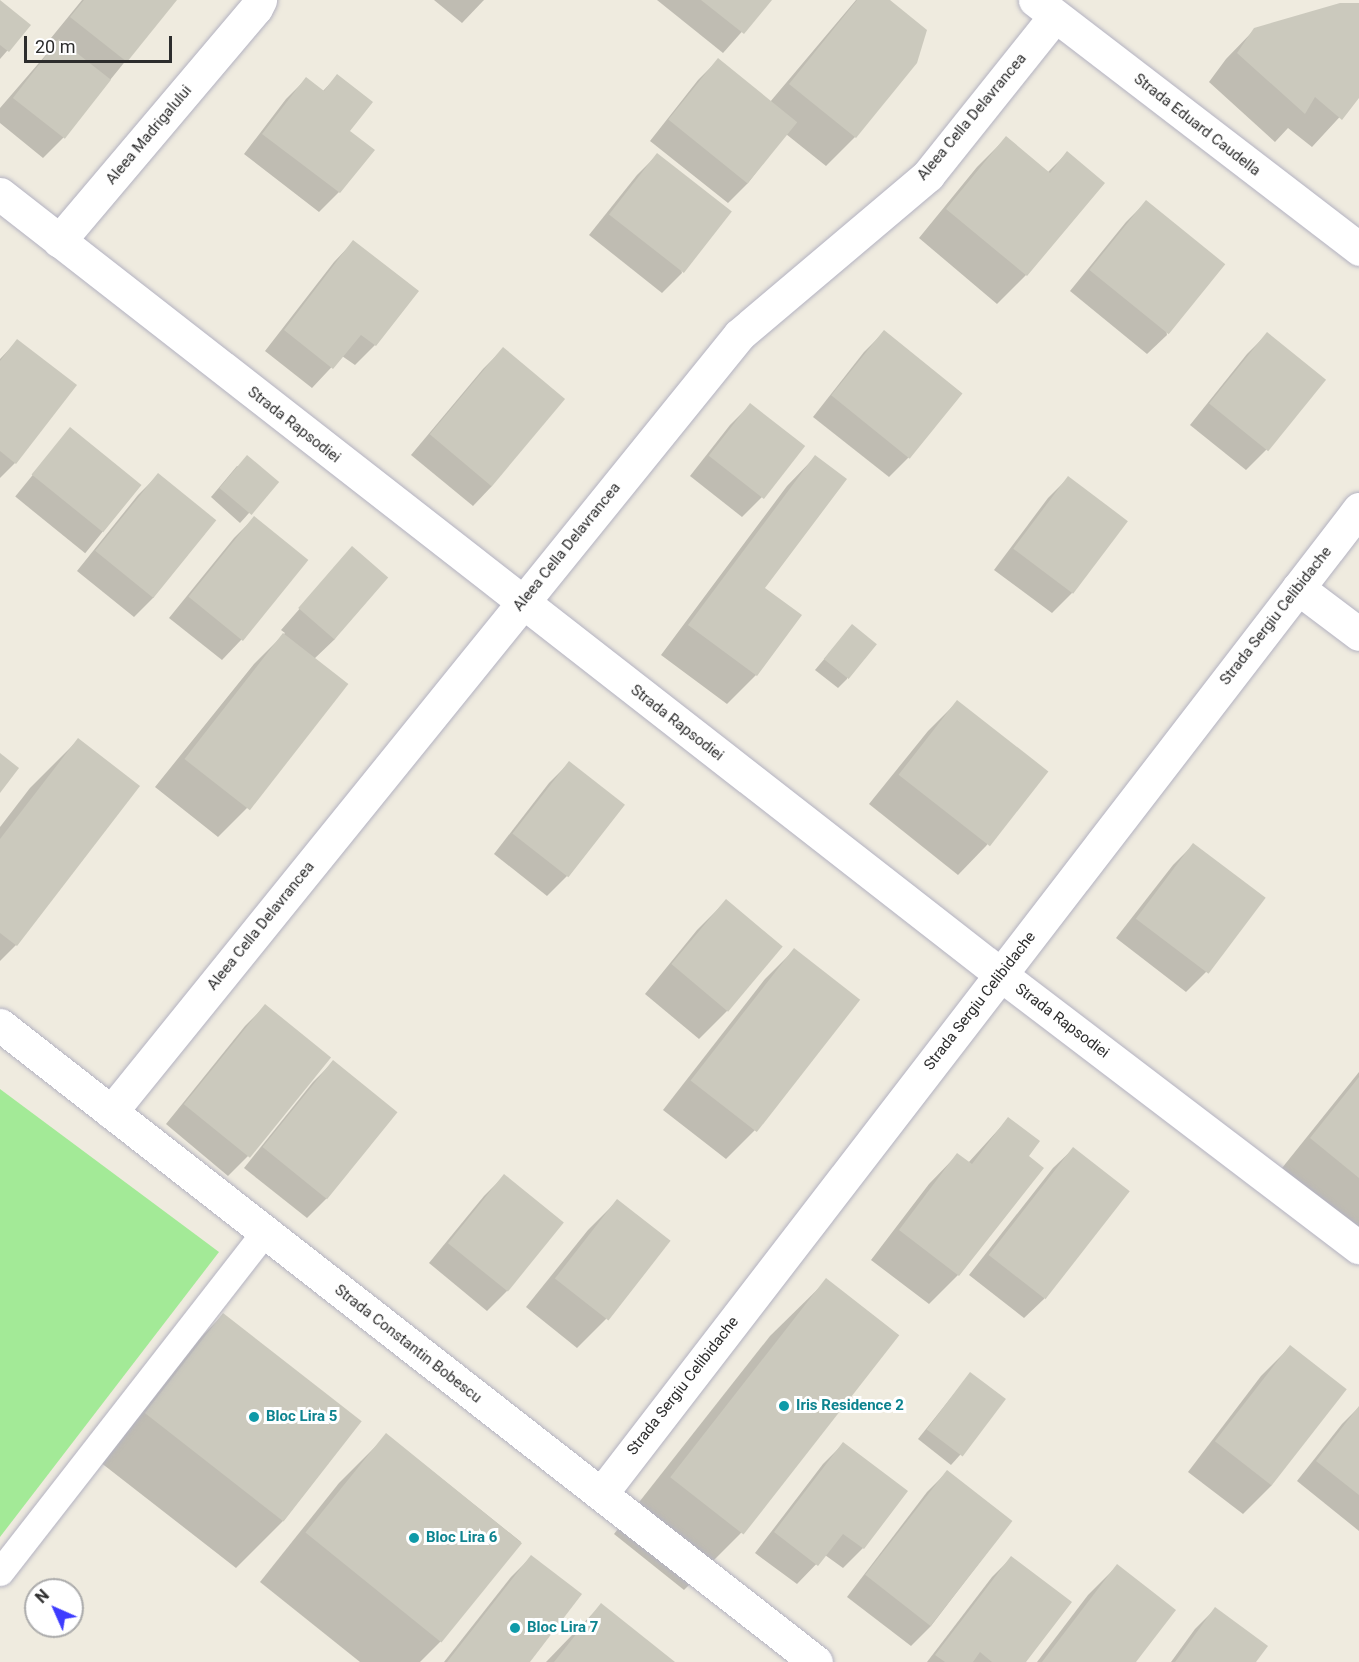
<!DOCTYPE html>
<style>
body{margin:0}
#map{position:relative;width:1359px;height:1662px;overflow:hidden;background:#efebdf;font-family:Roboto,sans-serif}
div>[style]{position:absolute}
.green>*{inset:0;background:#a3ea97}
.shadow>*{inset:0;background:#0003;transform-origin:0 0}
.building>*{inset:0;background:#cbc9bd;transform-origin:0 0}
.roads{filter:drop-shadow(0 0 2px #b3b2c1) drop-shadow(0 0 2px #b3b2c1)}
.service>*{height:27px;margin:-13.5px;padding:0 13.5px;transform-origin:13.5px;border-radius:13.5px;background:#fff}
.minor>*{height:33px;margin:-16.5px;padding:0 16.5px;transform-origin:16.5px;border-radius:16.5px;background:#fff}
.tertiary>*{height:33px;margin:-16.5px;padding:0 16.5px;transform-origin:16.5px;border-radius:16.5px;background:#fff}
.dots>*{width:16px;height:16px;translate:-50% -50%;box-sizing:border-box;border:3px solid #fff;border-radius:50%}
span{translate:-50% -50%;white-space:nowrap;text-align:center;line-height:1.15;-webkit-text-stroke:6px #fff;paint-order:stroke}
.street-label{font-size:15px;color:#2d2d2d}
.culture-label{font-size:15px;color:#0d838f;font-weight:700}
.left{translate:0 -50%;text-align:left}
.north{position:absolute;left:24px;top:1578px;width:60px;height:60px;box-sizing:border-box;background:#fff;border:2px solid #ababab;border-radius:50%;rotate:315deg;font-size:16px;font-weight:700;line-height:24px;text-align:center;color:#2d2d2d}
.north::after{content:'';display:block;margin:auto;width:21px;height:27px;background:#3e3cff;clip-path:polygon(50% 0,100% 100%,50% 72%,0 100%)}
.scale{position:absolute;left:24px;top:36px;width:148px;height:27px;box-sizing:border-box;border:3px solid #2d2d2d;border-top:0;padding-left:8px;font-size:18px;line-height:21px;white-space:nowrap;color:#2d2d2d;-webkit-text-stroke:4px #fff;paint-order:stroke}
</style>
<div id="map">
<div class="green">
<div style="clip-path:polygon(0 1089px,219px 1252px,0 1537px)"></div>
</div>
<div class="shadow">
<div style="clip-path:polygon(82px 0,175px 0,63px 138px,43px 158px,0 123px,0 108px,57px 42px,51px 38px)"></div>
<div style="clip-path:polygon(434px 0,484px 0,462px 23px)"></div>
<div style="clip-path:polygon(657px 0,770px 0,723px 53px)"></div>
<div style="clip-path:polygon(856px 0,888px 0,916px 62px,855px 137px,826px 166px,786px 134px,748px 183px,728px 203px,650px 141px,698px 80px,718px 60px,770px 102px)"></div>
<div style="clip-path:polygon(0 2px,29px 26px,0 59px)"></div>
<div style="clip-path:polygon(1359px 4px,1359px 96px,1312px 147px,1288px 128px,1275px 142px,1209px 82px,1226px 59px,1255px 29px)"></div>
<div style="clip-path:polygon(337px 76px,348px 131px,339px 192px,319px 212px,244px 154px,286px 99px,306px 79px,322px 92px)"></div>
<div style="clip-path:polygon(1006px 138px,1047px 173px,1067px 153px,1026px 275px,997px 304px,919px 238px,977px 167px)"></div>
<div style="clip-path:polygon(657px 155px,682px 273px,662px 293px,589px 235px,637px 175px)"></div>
<div style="clip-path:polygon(1146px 202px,1167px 335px,1147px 354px,1070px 291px,1126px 222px)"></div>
<div style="clip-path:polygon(353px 242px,417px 291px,375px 345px,355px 365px,342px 356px,312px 388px,265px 351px,334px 262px)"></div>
<div style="clip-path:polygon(884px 332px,961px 393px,909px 457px,889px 477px,813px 417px,864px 352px)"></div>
<div style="clip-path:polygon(1267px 334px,1323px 380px,1266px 450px,1246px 470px,1190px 425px,1247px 354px)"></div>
<div style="clip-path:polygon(17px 341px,15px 463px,0 478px,0 359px)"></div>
<div style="clip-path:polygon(503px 349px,492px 486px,473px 506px,411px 455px,483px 369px)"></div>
<div style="clip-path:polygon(750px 405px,802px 446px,762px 497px,742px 517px,690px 476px,730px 425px)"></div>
<div style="left:70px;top:429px;width:90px;height:87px;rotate:39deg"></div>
<div style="clip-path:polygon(815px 457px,763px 588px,756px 675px,727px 704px,661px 655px,787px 486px)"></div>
<div style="clip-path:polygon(237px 466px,277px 482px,240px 523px,211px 497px)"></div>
<div style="clip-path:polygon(158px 475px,154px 597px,134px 617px,77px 571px,138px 495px)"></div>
<div style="clip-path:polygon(1068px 478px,1125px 521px,1072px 593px,1052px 613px,994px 570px,1048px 498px)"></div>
<div style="clip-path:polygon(254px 518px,306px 561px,241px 640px,222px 660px,169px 618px,234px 538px)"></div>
<div style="clip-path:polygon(352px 549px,335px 639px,314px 659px,247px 808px,218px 837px,155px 787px,254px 664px,285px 633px,281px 630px)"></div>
<div style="clip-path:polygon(852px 626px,847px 679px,838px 688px,815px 670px)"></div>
<div style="clip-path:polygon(957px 702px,1045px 772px,986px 846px,958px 875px,869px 804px,928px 731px)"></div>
<div style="clip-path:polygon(78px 740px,138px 786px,16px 945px,0 961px,0 827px,30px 788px)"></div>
<div style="clip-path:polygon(569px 763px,567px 876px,547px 896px,494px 854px,549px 783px)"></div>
<div style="clip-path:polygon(1193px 845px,1263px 899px,1206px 972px,1186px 992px,1116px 938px,1173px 865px)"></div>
<div style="clip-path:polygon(726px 901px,728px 1010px,699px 1039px,645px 994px,697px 930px)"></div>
<div style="clip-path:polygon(794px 950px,858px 1000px,755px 1130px,726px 1159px,663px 1110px,765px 979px)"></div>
<div style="clip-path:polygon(265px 1006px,248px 1156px,228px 1176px,166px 1124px,245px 1026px)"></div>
<div style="clip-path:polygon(333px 1062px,396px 1112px,327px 1198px,307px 1218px,244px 1168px,313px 1082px)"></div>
<div style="clip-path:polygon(1359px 1072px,1359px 1230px,1282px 1168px)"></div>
<div style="clip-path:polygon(1008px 1119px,958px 1275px,929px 1304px,871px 1260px,929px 1184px,957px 1155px,968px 1163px)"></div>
<div style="clip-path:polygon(1073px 1149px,1044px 1299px,1024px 1318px,969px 1275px,1053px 1168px)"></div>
<div style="clip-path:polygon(504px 1176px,562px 1223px,507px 1291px,487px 1311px,429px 1263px,484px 1196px)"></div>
<div style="clip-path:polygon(617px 1201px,606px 1319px,577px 1348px,526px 1307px,588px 1230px)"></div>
<div style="clip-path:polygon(827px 1280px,898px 1335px,740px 1534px,684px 1590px,614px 1534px,770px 1336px)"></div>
<div style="clip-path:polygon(223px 1315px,360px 1422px,284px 1520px,236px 1568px,100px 1462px,175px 1363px)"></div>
<div style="clip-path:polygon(1290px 1347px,1272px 1485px,1243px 1514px,1188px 1472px,1261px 1376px)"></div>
<div style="clip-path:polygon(970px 1374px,960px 1455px,951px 1465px,918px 1439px)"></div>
<div style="clip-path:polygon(1359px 1407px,1359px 1531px,1297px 1481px,1342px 1424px)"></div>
<div style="clip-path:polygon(387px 1435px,521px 1542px,441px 1641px,420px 1662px,360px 1662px,260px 1582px,339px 1483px)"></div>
<div style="clip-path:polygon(843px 1444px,863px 1548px,843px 1568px,825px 1555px,797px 1584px,755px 1553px,823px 1464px)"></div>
<div style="clip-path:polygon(947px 1472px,1011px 1521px,931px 1626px,911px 1646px,847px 1597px,927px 1492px)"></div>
<div style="clip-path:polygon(531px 1557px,528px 1662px,444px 1662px,511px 1577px)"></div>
<div style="clip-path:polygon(1011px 1558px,1024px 1662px,927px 1662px,992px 1577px)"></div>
<div style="clip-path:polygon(1117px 1566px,1135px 1662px,1037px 1662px,1088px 1595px)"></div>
<div style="clip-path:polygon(601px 1605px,673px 1662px,546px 1662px)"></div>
<div style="clip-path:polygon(1215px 1609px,1254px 1662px,1171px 1662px,1195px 1629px)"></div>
</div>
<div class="building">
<div style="clip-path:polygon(0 0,31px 25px,9px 52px,0 45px)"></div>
<div style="clip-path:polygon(84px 0,177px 0,127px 62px,70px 17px)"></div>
<div style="clip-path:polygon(701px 0,772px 0,744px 34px)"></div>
<div style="clip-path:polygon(857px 0,890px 0,927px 30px,917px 63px,856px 138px,789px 84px)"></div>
<div style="clip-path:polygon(1340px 3px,1359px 3px,1359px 98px,1342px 120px,1315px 97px,1305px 114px,1237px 53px,1254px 28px)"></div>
<div style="left:59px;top:39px;width:66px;height:75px;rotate:38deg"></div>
<div style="left:718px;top:58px;width:102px;height:79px;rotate:39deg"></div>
<div style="clip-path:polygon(337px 74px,373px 102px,350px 131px,375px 150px,340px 193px,262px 134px,306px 77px,324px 91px)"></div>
<div style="clip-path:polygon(1006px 136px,1050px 173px,1067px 151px,1105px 183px,1027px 276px,946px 209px)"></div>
<div style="left:657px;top:153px;width:95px;height:78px;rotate:38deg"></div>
<div style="left:1146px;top:200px;width:102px;height:90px;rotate:39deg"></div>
<div style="clip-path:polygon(353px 240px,419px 291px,376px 346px,361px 335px,333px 369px,284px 330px)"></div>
<div style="left:884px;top:330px;width:101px;height:84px;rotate:39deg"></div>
<div style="left:1267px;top:332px;width:76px;height:92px;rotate:39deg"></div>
<div style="clip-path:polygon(17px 339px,77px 385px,16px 464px,0 451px,0 361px)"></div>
<div style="left:503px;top:347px;width:81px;height:114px;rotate:40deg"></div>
<div style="left:750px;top:403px;width:70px;height:67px;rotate:38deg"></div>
<div style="left:70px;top:427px;width:92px;height:61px;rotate:39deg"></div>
<div style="left:247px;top:455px;width:42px;height:43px;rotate:40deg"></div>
<div style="clip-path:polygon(815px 455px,847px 479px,765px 588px,802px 615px,757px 676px,688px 625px)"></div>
<div style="left:158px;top:473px;width:75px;height:100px;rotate:39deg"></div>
<div style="left:1068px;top:476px;width:75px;height:91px;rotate:37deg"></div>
<div style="left:254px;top:516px;width:70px;height:104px;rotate:39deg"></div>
<div style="left:352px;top:546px;width:48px;height:82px;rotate:41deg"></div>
<div style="left:852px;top:624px;width:32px;height:45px;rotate:39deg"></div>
<div style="left:283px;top:633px;width:83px;height:160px;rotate:38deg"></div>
<div style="left:957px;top:700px;width:116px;height:95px;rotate:38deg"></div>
<div style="clip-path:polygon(78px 738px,140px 786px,17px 946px,0 933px,0 839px)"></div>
<div style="clip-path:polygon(0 753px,19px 768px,0 793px)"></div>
<div style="left:569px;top:761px;width:71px;height:92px;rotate:38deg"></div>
<div style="left:1193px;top:843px;width:91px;height:95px;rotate:37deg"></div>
<div style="left:726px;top:899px;width:74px;height:85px;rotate:40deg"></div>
<div style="left:794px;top:948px;width:84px;height:168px;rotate:38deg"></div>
<div style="left:265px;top:1004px;width:85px;height:129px;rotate:39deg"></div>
<div style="left:333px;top:1060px;width:83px;height:112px;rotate:39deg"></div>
<div style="clip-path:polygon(1359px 1077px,1359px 1178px,1310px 1138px)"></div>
<div style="clip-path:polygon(1008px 1117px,1040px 1141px,1029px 1156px,1044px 1168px,959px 1276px,899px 1230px,957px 1153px,972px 1164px)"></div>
<div style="left:1073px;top:1147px;width:72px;height:137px;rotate:38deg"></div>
<div style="left:504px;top:1174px;width:77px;height:89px;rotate:39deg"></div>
<div style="left:617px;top:1199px;width:68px;height:101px;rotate:38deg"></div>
<div style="left:826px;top:1278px;width:93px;height:253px;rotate:38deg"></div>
<div style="left:223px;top:1313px;width:176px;height:127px;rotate:38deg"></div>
<div style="left:1290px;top:1345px;width:72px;height:122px;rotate:38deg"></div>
<div style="left:970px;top:1372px;width:45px;height:72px;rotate:37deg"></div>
<div style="clip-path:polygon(1359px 1406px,1359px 1495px,1316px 1461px)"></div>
<div style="left:386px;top:1433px;width:175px;height:128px;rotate:39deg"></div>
<div style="clip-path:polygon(843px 1442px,908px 1491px,864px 1549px,843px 1534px,818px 1566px,774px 1532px)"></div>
<div style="left:947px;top:1470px;width:83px;height:133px;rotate:38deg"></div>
<div style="clip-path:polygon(531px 1555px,582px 1594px,530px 1662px,447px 1662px)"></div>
<div style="clip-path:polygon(1011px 1556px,1072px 1602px,1026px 1662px,992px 1662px,980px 1652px,973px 1662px,945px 1662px,935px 1655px)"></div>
<div style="clip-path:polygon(1117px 1564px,1176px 1610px,1136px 1662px,1042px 1662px)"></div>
<div style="clip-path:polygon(601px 1603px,675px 1662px,554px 1662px)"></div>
<div style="clip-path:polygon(1215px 1607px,1268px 1646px,1256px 1662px,1175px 1662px)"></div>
</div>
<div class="roads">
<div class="service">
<div style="left:0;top:1572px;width:431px;rotate:-52.1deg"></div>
</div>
<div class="minor">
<div style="left:1035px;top:0;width:409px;rotate:37.5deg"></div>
<div style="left:0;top:194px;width:1268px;rotate:37.95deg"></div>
<div style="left:1000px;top:974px;width:451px;rotate:37.3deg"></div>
<div style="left:59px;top:241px;width:305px;rotate:-49.8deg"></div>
<div style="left:256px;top:8px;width:9px;rotate:-63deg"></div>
<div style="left:1298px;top:588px;width:76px;rotate:37deg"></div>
<div style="left:111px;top:1112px;width:999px;rotate:-51.05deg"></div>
<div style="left:739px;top:335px;width:248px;rotate:-40.2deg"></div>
<div style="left:928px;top:175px;width:203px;rotate:-51.4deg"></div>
<div style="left:601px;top:1494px;width:1243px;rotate:-52.42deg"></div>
</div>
<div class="tertiary">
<div style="left:0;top:1025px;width:1035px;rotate:37.98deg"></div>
</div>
</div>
<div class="dots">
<div style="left:784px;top:1406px;background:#0f9aa8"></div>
<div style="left:254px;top:1417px;background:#0f9aa8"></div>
<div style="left:414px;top:1538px;background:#0f9aa8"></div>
<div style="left:515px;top:1628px;background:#0f9aa8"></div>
</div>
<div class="street-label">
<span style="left:972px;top:117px;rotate:-50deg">Aleea Cella Delavrancea</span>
<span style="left:1197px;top:125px;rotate:38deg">Strada Eduard Caudella</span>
<span style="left:149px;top:135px;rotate:-50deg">Aleea Madrigalului</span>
<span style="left:294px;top:425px;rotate:38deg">Strada Rapsodiei</span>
<span style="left:567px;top:547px;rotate:-51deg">Aleea Cella Delavrancea</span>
<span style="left:1276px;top:616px;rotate:-52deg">Strada Sergiu Celibidache</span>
<span style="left:677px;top:723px;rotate:38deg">Strada Rapsodiei</span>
<span style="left:261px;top:926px;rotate:-51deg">Aleea Cella Delavrancea</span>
<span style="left:980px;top:1001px;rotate:-52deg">Strada Sergiu Celibidache</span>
<span style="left:1062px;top:1021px;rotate:37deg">Strada Rapsodiei</span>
<span style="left:408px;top:1344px;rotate:38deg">Strada Constantin Bobescu</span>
<span style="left:683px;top:1386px;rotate:-52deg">Strada Sergiu Celibidache</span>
</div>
<div class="culture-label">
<span class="left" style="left:796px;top:1406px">Iris Residence 2</span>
<span class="left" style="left:266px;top:1417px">Bloc Lira 5</span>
<span class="left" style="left:426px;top:1538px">Bloc Lira 6</span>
<span class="left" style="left:527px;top:1628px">Bloc Lira 7</span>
</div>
<div class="north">N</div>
<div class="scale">20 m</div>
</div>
